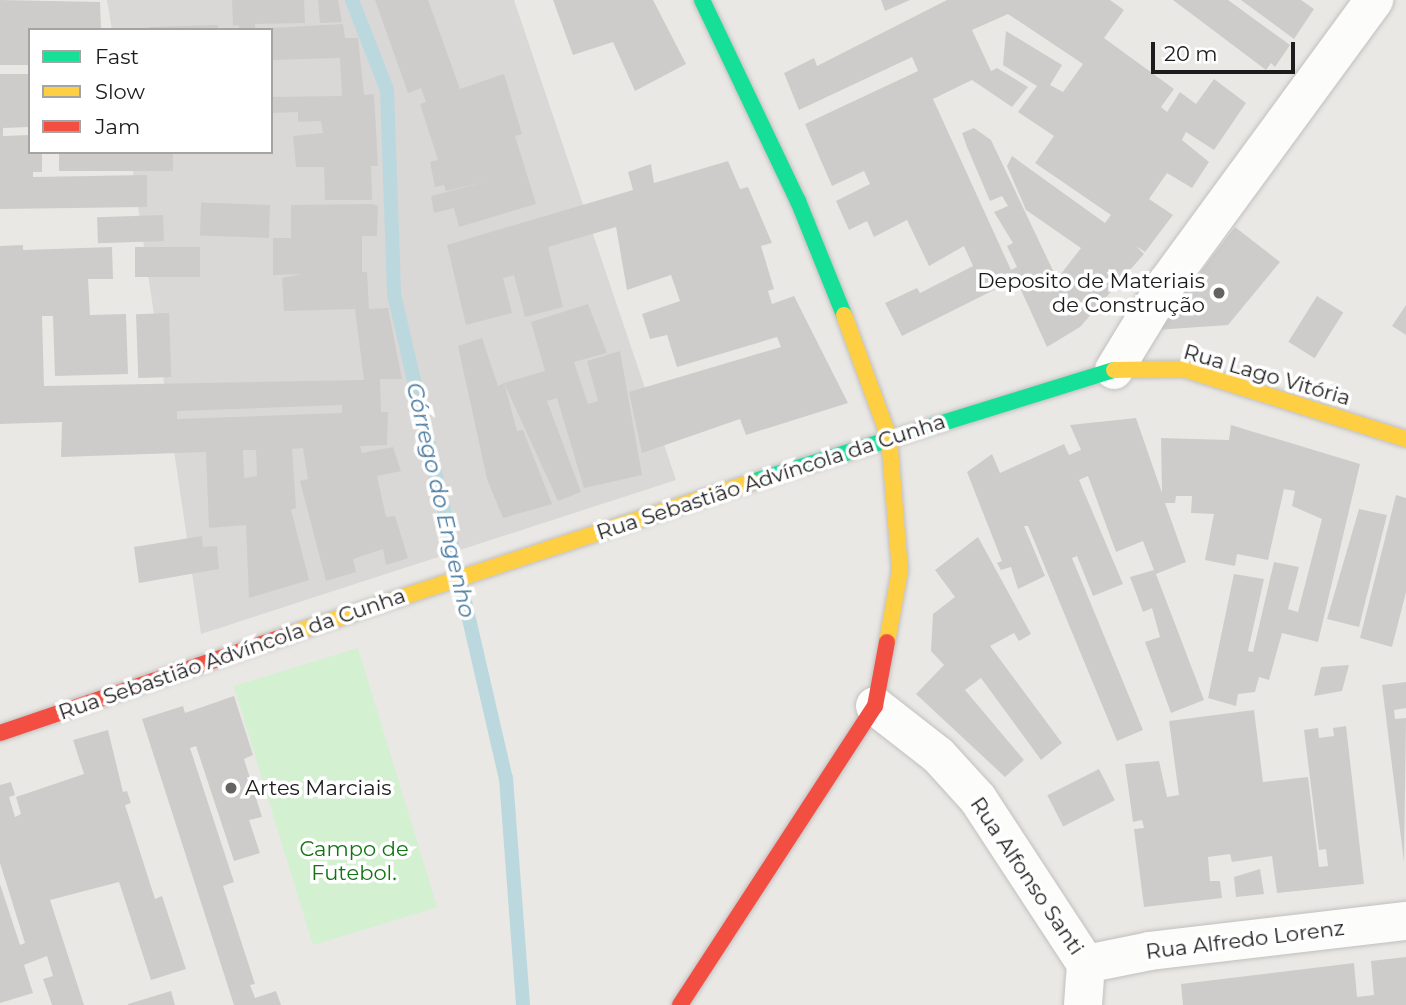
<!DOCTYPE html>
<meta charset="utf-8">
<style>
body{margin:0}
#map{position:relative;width:1406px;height:1005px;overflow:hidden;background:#eae8e5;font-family:Montserrat,sans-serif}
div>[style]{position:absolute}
.residential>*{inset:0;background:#d9d8d6}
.park>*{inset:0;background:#d3f0d1;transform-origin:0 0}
.stream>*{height:14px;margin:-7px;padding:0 7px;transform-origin:7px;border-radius:7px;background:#bad8dd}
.building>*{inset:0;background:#ceccca;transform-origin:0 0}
.roads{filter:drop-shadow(0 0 2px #c1c0bf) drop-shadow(0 0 2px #c1c0bf)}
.street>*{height:38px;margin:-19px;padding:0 19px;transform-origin:19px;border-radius:19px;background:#fcfcfb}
.fast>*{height:16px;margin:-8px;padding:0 8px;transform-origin:8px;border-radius:8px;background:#16e098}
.slow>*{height:16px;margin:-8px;padding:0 8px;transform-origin:8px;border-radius:8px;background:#ffcf43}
.jam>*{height:16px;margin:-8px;padding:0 8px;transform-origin:8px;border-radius:8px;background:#f24e42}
.dots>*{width:19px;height:19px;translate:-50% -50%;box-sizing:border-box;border:4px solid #fff;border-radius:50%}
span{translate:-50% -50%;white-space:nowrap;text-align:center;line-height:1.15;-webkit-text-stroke:7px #fff;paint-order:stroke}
.poi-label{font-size:21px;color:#1c1c1c}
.right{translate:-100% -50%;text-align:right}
.left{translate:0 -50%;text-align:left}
.street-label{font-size:21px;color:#1c1c1c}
.park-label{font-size:21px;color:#117412}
.water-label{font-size:23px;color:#4b7ba0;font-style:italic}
.legend{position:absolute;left:28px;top:28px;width:245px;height:126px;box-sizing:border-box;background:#fff;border:2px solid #a4a4a4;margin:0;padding:9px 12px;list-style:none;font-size:21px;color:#1c1c1c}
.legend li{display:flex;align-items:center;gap:14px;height:35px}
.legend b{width:35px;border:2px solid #a4a4a4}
.scale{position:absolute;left:1151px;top:42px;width:144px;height:32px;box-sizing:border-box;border:4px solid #1c1c1c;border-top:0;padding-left:9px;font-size:21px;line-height:24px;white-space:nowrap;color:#1c1c1c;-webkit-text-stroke:5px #fff;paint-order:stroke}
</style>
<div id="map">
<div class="residential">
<div style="clip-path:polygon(107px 0,514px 0,676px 480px,201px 634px,130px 152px,271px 152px,271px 30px,112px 30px)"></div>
</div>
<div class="park">
<div style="left:358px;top:648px;width:271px;height:130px;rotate:73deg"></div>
</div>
<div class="stream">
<div style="left:352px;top:0;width:97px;rotate:68.7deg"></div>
<div style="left:387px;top:90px;width:204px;rotate:88deg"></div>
<div style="left:394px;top:294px;width:497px;rotate:77deg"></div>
<div style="left:506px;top:778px;width:228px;rotate:85.7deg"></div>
</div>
<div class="building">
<div style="clip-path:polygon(0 0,100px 2px,101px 28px,30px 30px,30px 65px,0 65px)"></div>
<div style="clip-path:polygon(232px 0,304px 0,305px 23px,255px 24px,255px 30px,239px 30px,239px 25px,233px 26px)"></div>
<div style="clip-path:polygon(318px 0,338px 0,342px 22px,320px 23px)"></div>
<div style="clip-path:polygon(375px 0,428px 0,460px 89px,504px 74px,522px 134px,515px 136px,536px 204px,459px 227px,454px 208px,434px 213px,431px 196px,489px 181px,446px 191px,444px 185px,435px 187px,430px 162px,438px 160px,420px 104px,426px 102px,421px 88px,408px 93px)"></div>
<div style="clip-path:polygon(553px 0,653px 0,686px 64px,635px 91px,613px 42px,573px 55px)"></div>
<div style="clip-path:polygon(881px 0,910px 0,885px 11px)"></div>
<div style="clip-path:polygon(evenodd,947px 0,1110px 0,1124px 10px,1104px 38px,1174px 89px,1161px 107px,1167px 112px,1180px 92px,1196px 104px,1214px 79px,1246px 103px,1214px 150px,1186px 132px,1182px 140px,1209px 162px,1192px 188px,1167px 173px,1149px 199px,1173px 215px,1145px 252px,1136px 246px,1144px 254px,1080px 327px,1047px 347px,1016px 279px,902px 336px,885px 303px,917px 288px,920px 293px,973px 266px,964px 246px,929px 266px,907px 220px,874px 237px,867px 221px,849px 230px,836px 201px,870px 184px,864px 171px,832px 186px,805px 124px,918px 71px,912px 57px,799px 110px,784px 73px,814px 58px,817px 66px,947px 0,1008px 14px,1083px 64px,1063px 92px,1050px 85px,1062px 65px,1006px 31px,1003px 65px,1037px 86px,1018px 112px,1054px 136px,1035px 163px,1111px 215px,1105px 223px,1012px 156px,1007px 166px,1026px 210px,1081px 248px,1057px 279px,991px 140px,974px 128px,962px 133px,967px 147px,990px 201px,1002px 196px,1008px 206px,994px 212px,1013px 243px,1007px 246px,1017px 267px,1011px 270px,933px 99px,972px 80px,1012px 107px,1028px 87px,997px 68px,991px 71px,972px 30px,1008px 14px)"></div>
<div style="clip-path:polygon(1173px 0,1228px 0,1290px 45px,1275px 67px,1271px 63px,1266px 70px)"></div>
<div style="clip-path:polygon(1241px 0,1301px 0,1314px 9px,1294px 39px)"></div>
<div style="clip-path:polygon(343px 24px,345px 38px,358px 38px,364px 95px,374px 94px,378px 166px,371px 166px,372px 200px,325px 200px,324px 167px,296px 167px,293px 136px,323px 133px,321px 121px,298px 122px,298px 112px,271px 113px,271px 97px,342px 96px,340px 58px,271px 60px,271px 28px)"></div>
<div style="clip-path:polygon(218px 25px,218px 30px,149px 30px,149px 27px)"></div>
<div style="clip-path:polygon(0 74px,30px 74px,30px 127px,3px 128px,3px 136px,30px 135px,30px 152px,42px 152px,42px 172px,33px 172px,33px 177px,147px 175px,147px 207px,0 209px)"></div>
<div style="left:59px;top:152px;width:114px;height:19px"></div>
<div style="clip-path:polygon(728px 161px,740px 189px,748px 187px,772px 243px,761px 246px,774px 289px,768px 291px,772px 304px,794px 296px,848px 403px,746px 435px,740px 419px,642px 453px,629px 392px,781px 347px,777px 337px,677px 367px,667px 335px,650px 339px,642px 314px,680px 301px,671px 275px,627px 290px,616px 227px,548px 247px,563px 307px,525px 317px,514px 275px,503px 278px,512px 313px,466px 325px,447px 245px,633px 190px,628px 172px,651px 164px,654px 183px)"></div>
<div style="clip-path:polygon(evenodd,372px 204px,378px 206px,377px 236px,362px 236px,362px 272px,367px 272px,369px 309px,388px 308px,402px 379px,380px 379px,381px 412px,388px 412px,387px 445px,360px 446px,362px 453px,393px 447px,401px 471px,377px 476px,386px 517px,395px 516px,408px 558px,386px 565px,383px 549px,353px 559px,356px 572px,326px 581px,300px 481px,308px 479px,303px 448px,292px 449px,296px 508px,291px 510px,309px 580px,249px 598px,246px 525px,209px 528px,206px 452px,61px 457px,62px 422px,0 424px,0 246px,23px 245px,23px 250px,112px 247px,113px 279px,88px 279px,90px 315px,126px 314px,128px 374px,55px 376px,53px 316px,42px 316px,44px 386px,364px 380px,355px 309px,284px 311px,282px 278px,302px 274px,273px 275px,273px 238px,291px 238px,291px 205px,372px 204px,342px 405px,342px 413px,177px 419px,177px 411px,342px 405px,372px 204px,243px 450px,256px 450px,257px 476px,244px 478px,243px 450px)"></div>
<div style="left:270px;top:205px;width:33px;height:69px;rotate:92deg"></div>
<div style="left:163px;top:215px;width:26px;height:66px;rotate:88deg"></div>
<div style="clip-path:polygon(1235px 227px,1280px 262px,1228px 325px,1156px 330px)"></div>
<div style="left:200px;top:247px;width:30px;height:65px;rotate:90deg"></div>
<div style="left:1317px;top:296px;width:31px;height:54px;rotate:32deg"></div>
<div style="clip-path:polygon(588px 304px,607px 353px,574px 362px,588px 404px,598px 401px,587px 361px,620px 351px,642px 475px,584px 488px,557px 398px,547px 401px,581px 492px,558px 501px,504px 383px,517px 431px,523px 430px,552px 504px,503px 518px,487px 479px,458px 346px,482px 338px,498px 386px,504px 383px,545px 371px,531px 322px)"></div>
<div style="clip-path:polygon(1406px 305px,1406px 335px,1392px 326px)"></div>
<div style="left:169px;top:313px;width:64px;height:33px;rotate:88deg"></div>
<div style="clip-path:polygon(1136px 418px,1162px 493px,1161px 438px,1229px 440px,1231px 425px,1360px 464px,1318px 642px,1282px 633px,1269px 680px,1259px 677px,1255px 692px,1238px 694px,1236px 706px,1208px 698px,1234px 574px,1264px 579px,1248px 651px,1253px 652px,1274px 562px,1299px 567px,1288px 609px,1298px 612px,1322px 519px,1292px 506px,1295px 491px,1284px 489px,1268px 560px,1237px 554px,1235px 566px,1205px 560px,1214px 514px,1191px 513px,1192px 496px,1176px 496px,1175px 503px,1165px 503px,1186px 562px,1156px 574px,1204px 700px,1171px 713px,1145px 642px,1160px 637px,1152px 608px,1143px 612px,1130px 577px,1154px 570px,1143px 541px,1116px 552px,1088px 476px,1079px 480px,1123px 584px,1093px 596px,1077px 556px,1072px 558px,1143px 730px,1117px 741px,1028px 526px,1024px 526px,1045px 576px,1018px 589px,1011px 567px,1001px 570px,997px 563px,1002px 561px,967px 472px,992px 454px,1000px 473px,1064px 444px,1069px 455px,1081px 450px,1070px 425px)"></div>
<div style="clip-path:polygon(1396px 495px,1406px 498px,1406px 592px,1392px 647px,1360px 638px)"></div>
<div style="clip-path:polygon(1359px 509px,1387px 515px,1359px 627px,1327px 619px)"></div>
<div style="clip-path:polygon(202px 536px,203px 547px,217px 546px,219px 569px,139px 583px,134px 547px)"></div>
<div style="clip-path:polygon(978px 537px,1031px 634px,1019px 641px,1014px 633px,990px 646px,1062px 743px,1041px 760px,981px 678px,965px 690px,1024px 760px,1005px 777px,916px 694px,944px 665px,931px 651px,933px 614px,955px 597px,935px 570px)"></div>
<div style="clip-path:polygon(1349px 665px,1342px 691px,1314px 696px,1321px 667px)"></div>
<div style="clip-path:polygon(1406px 682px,1406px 708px,1394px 710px,1395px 719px,1406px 718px,1404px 862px,1382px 685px)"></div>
<div style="clip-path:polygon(234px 696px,253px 755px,244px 759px,262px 817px,249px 820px,260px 853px,234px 861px,196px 746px,190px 748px,234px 882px,223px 886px,255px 984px,250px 985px,255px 998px,276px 991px,281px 1005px,234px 1005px,142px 719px,183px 706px,185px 713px)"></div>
<div style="clip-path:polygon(1254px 710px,1263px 782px,1308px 777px,1319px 867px,1328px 866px,1326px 849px,1319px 850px,1304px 730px,1318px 728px,1319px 738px,1334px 736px,1333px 728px,1346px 726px,1364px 884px,1277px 893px,1272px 856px,1232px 862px,1230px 854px,1208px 857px,1210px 881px,1220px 881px,1222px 898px,1144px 907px,1134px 829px,1144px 828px,1142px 820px,1133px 822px,1125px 764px,1159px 761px,1167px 797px,1179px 795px,1169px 721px)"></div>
<div style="clip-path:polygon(108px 730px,123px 792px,127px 791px,131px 803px,125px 805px,155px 899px,162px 896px,186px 969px,151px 980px,119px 882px,50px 900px,84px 1005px,52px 1005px,43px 979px,53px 976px,47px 956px,24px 965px,33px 993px,0 1003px,0 884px,20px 945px,25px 943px,0 863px,0 785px,11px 782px,15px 795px,9px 797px,15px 817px,21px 814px,16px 797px,84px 774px,73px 740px)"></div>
<div style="left:1099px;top:769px;width:35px;height:58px;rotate:63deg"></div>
<div style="clip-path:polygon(1260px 869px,1264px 894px,1236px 897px,1234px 877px)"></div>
<div style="clip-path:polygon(1406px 957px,1406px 1005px,1183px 1005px,1181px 984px,1354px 963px,1357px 997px,1374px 995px,1371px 961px)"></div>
<div style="clip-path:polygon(171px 991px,175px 1005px,128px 1005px,128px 1004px)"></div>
</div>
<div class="roads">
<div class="street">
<div style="left:1114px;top:370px;width:102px;rotate:-58.7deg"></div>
<div style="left:1167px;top:283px;width:351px;rotate:-53.8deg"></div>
<div style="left:875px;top:706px;width:80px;rotate:37.9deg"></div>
<div style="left:938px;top:755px;width:59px;rotate:47.7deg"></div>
<div style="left:978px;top:799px;width:197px;rotate:56.8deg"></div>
<div style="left:1086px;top:964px;width:41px;rotate:94.2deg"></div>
<div style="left:1086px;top:964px;width:65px;rotate:-11.5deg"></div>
<div style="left:1150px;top:951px;width:258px;rotate:-6.7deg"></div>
</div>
<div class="fast">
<div style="left:702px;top:0;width:223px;rotate:64.5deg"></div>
<div style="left:798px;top:201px;width:123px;rotate:68deg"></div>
<div style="left:752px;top:482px;width:379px;rotate:-17.2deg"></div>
</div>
<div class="slow">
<div style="left:844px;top:315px;width:130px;rotate:69.8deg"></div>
<div style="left:889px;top:437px;width:133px;rotate:85.3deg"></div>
<div style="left:900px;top:570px;width:73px;rotate:100.2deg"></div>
<div style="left:1114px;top:370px;width:70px;rotate:-0.8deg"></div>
<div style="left:1184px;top:369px;width:233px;rotate:17.5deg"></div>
<div style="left:290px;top:634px;width:486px;rotate:-18.2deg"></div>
</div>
<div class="jam">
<div style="left:0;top:733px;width:306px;rotate:-18.8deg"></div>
<div style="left:680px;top:1005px;width:357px;rotate:-56.9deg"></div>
<div style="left:875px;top:706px;width:65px;rotate:-79.4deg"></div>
</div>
</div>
<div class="dots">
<div style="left:1219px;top:293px;background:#646362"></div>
<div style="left:231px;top:788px;background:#646362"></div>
</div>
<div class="poi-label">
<span class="right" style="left:1205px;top:293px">Deposito de Materiais<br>de Construção</span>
<span class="left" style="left:245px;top:788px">Artes Marciais</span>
</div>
<div class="street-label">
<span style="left:1267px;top:375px;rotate:16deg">Rua Lago Vitória</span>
<span style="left:771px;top:477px;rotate:-18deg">Rua Sebastião Advíncola da Cunha</span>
<span style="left:232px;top:654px;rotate:-19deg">Rua Sebastião Advíncola da Cunha</span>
<span style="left:1027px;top:876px;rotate:56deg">Rua Alfonso Santi</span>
<span style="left:1245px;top:940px;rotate:-7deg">Rua Alfredo Lorenz</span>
</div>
<div class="park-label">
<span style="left:354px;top:861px">Campo de<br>Futebol.</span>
</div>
<div class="water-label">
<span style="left:441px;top:500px;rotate:77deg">Córrego do Engenho</span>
</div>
<ul class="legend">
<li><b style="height:9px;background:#16e098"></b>Fast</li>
<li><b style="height:9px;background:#ffcf43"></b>Slow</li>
<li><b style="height:9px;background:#f24e42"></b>Jam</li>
</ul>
<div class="scale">20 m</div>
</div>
